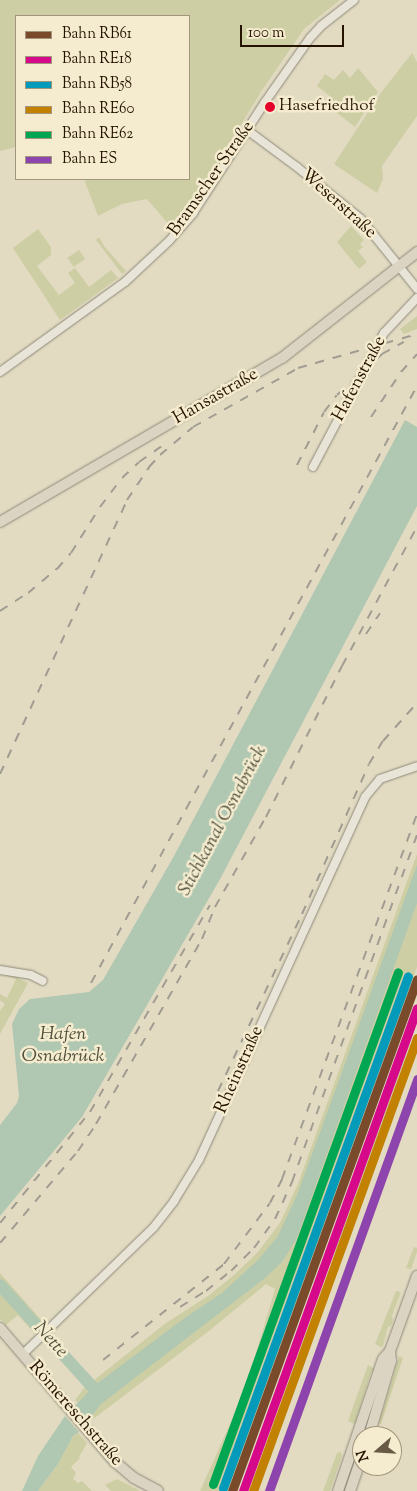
<!DOCTYPE html>
<meta charset="utf-8">
<style>
body{margin:0}
#map{position:relative;width:417px;height:1491px;overflow:hidden;background:#e2dbc2;font-family:"Sorts Mill Goudy",serif}
div>[style]{position:absolute}
.green>*{inset:0;background:#cdcea4;transform-origin:0 0}
.water>*{inset:0;background:#b0c7b2}
.river>*{height:12px;margin:-6px;padding:0 6px;transform-origin:6px;border-radius:6px;background:#b0c7b2}
.roads{filter:drop-shadow(0 0 1px #8e8878) drop-shadow(0 0 1px #8e8878)}
.minor>*{height:8px;margin:-4px;padding:0 4px;transform-origin:4px;border-radius:4px;background:#e8e4d7}
.major>*{height:10px;margin:-5px;padding:0 5px;transform-origin:5px;border-radius:5px;background:#dbd4c3}
.rail>*{height:2px;margin-top:-1px;transform-origin:0;background:repeating-linear-gradient(90deg,#a19c91 0 9px,transparent 0 18px)}
.rail-1>*{height:9px;margin:-4.5px;padding:0 4.5px;transform-origin:4.5px;border-radius:4.5px;background:#7a4b2a}
.rail-2>*{height:9px;margin:-4.5px;padding:0 4.5px;transform-origin:4.5px;border-radius:4.5px;background:#d7098b}
.rail-3>*{height:9px;margin:-4.5px;padding:0 4.5px;transform-origin:4.5px;border-radius:4.5px;background:#049ab9}
.rail-4>*{height:9px;margin:-4.5px;padding:0 4.5px;transform-origin:4.5px;border-radius:4.5px;background:#c28100}
.rail-5>*{height:9px;margin:-4.5px;padding:0 4.5px;transform-origin:4.5px;border-radius:4.5px;background:#00a651}
.rail-6>*{height:9px;margin:-4.5px;padding:0 4.5px;transform-origin:4.5px;border-radius:4.5px;background:#8e44ad}
.dots>*{width:14px;height:14px;translate:-50% -50%;box-sizing:border-box;border:2px solid #f5eccf;border-radius:50%}
span{translate:-50% -50%;white-space:nowrap;text-align:center;line-height:1.15;-webkit-text-stroke:5px #f5eccf;paint-order:stroke}
.bus-label{font-size:17px;color:#251300}
.left{translate:0 -50%;text-align:left}
.street-label{font-size:18px;color:#251300}
.water-label{font-size:19px;color:#4e4f3c;font-style:italic}
.legend{position:absolute;left:15px;top:15px;width:175px;height:165px;box-sizing:border-box;background:#f5eccf;border:1px solid #a2957c;margin:0;padding:6px 9px;list-style:none;font-size:15px;color:#251300}
.legend li{display:flex;align-items:center;gap:10px;height:25px}
.legend b{width:25px;border:1px solid #a2957c}
.north{position:absolute;left:352px;top:1426px;width:50px;height:50px;box-sizing:border-box;background:#f5eccf;border:1px solid #a2957c;border-radius:50%;rotate:251deg;font-size:14px;font-weight:700;line-height:20px;text-align:center;color:#251300}
.north::after{content:'';display:block;margin:auto;width:18px;height:22px;background:#675944;clip-path:polygon(50% 0,100% 100%,50% 72%,0 100%)}
.scale{position:absolute;left:240px;top:25px;width:104px;height:22px;box-sizing:border-box;border:2px solid #251300;border-top:0;padding-left:6px;font-size:15px;line-height:18px;white-space:nowrap;color:#251300;-webkit-text-stroke:4px #f5eccf;paint-order:stroke}
</style>
<div id="map">
<div class="green">
<div style="clip-path:polygon(0 0,340px 0,304px 29px,261px 92px,210px 175px,171px 227px,147px 199px,122px 204px,98px 216px,84px 179px,189px 179px,189px 16px,16px 16px,16px 147px,0 151px)"></div>
<div style="clip-path:polygon(412px 53px,417px 62px,417px 116px,382px 166px,383px 179px,377px 193px,334px 164px,380px 94px)"></div>
<div style="clip-path:polygon(358px 68px,378px 92px,355px 127px,332px 109px,329px 112px,323px 108px,331px 97px,317px 86px,325px 74px,334px 80px,343px 70px,350px 78px)"></div>
<div style="clip-path:polygon(351px 226px,364px 240px,360px 244px,363px 247px,358px 251px,367px 262px,359px 269px,337px 242px)"></div>
<div style="clip-path:polygon(38px 229px,51px 247px,51px 255px,37px 266px,59px 295px,75px 283px,68px 273px,75px 268px,89px 287px,111px 270px,118px 278px,60px 320px,13px 248px)"></div>
<div style="clip-path:polygon(99px 237px,104px 246px,126px 271px,122px 274px,96px 240px)"></div>
<div style="left:79px;top:250px;width:11px;height:14px;rotate:56deg"></div>
<div style="clip-path:polygon(417px 316px,417px 329px,404px 334px,400px 329px)"></div>
<div style="clip-path:polygon(417px 854px,417px 967px,228px 1491px,200px 1491px,245px 1390px,275px 1289px,266px 1284px,209px 1331px,92px 1420px,75px 1400px,84px 1388px,166px 1323px,208px 1296px,234px 1275px,257px 1253px,280px 1223px,298px 1184px)"></div>
<div style="clip-path:polygon(3px 974px,16px 977px,28px 983px,0 1034px,0 1011px,5px 1004px,0 1000px,0 994px,7px 998px,16px 979px)"></div>
<div style="clip-path:polygon(417px 1005px,417px 1023px,353px 1211px,339px 1247px,330px 1258px,248px 1491px,242px 1491px)"></div>
<div style="clip-path:polygon(414px 1247px,417px 1248px,417px 1252px,411px 1269px,406px 1268px)"></div>
<div style="clip-path:polygon(0 1273px,44px 1323px,33px 1332px,18px 1315px,6px 1325px,0 1319px)"></div>
<div style="clip-path:polygon(396px 1291px,401px 1292px,392px 1316px,393px 1320px,391px 1326px,388px 1327px,383px 1346px,381px 1347px,375px 1344px)"></div>
<div style="clip-path:polygon(399px 1356px,403px 1358px,381px 1424px,379px 1423px)"></div>
<div style="clip-path:polygon(368px 1365px,375px 1369px,371px 1372px,355px 1424px,348px 1421px)"></div>
<div style="clip-path:polygon(78px 1433px,87px 1443px,79px 1457px,80px 1458px,71px 1467px,76px 1473px,73px 1479px,78px 1483px,82px 1481px,92px 1491px,38px 1491px,58px 1464px,73px 1436px)"></div>
<div style="clip-path:polygon(341px 1452px,342px 1456px,330px 1491px,323px 1491px,337px 1453px)"></div>
<div style="clip-path:polygon(117px 1479px,140px 1491px,111px 1491px,105px 1485px)"></div>
</div>
<div class="water">
<div style="clip-path:polygon(405px 420px,417px 427px,417px 506px,219px 881px,82px 1117px,0 1216px,0 1125px,17px 1103px,19px 1096px,12px 1024px,19px 1009px,30px 999px,89px 992px,103px 980px,174px 856px)"></div>
<div style="clip-path:polygon(417px 865px,417px 903px,296px 1240px,282px 1262px,265px 1278px,101px 1404px,84px 1426px,71px 1410px,95px 1385px,186px 1317px,222px 1293px,259px 1259px,278px 1236px,297px 1195px,335px 1091px)"></div>
<div style="clip-path:polygon(65px 1416px,79px 1432px,73px 1436px,58px 1464px,38px 1491px,22px 1491px,38px 1456px)"></div>
</div>
<div class="river">
<div style="left:0;top:1285px;width:147px;rotate:47.8deg"></div>
</div>
<div class="roads">
<div class="minor">
<div style="left:247px;top:130px;width:62px;rotate:36.5deg"></div>
<div style="left:297px;top:167px;width:82px;rotate:39.1deg"></div>
<div style="left:361px;top:219px;width:90px;rotate:51.3deg"></div>
<div style="left:0;top:372px;width:154px;rotate:-35.8deg"></div>
<div style="left:125px;top:282px;width:60px;rotate:-43deg"></div>
<div style="left:169px;top:241px;width:37px;rotate:-49deg"></div>
<div style="left:193px;top:213px;width:132px;rotate:-57deg"></div>
<div style="left:265px;top:102px;width:78px;rotate:-54.9deg"></div>
<div style="left:310px;top:38px;width:16px;rotate:-47deg"></div>
<div style="left:321px;top:26px;width:42px;rotate:-38.2deg"></div>
<div style="left:313px;top:467px;width:152px;rotate:-62.1deg"></div>
<div style="left:384px;top:333px;width:48px;rotate:-46.7deg"></div>
<div style="left:0;top:970px;width:31px;rotate:9deg"></div>
<div style="left:31px;top:975px;width:13px;rotate:27deg"></div>
<div style="left:23px;top:1354px;width:182px;rotate:-44.1deg"></div>
<div style="left:154px;top:1227px;width:33px;rotate:-52deg"></div>
<div style="left:174px;top:1201px;width:48px;rotate:-58.6deg"></div>
<div style="left:199px;top:1160px;width:399px;rotate:-65.4deg"></div>
<div style="left:365px;top:797px;width:23px;rotate:-50deg"></div>
<div style="left:380px;top:779px;width:39px;rotate:-19deg"></div>
</div>
<div class="major">
<div style="left:0;top:522px;width:326px;rotate:-30.2deg"></div>
<div style="left:282px;top:358px;width:172px;rotate:-38.1deg"></div>
<div style="left:0;top:1328px;width:177px;rotate:49.4deg"></div>
<div style="left:115px;top:1462px;width:25px;rotate:40deg"></div>
<div style="left:134px;top:1478px;width:27px;rotate:28deg"></div>
<div style="left:369px;top:1436px;width:78px;rotate:-73.7deg"></div>
<div style="left:391px;top:1361px;width:10px;rotate:-96deg"></div>
<div style="left:338px;top:1491px;width:139px;rotate:-71.2deg"></div>
<div style="left:383px;top:1359px;width:11px;rotate:-49deg"></div>
<div style="left:390px;top:1351px;width:80px;rotate:-70.2deg"></div>
<div style="left:350px;top:1491px;width:36px;rotate:-71deg"></div>
</div>
</div>
<div class="rail">
<div style="left:371px;top:417px;width:54px;rotate:-56.3deg"></div>
<div style="left:401px;top:372px;width:24px;rotate:-48deg"></div>
<div style="left:297px;top:465px;width:59px;rotate:-63deg"></div>
<div style="left:324px;top:412px;width:21px;rotate:-53deg"></div>
<div style="left:337px;top:395px;width:61px;rotate:-42.3deg"></div>
<div style="left:382px;top:354px;width:25px;rotate:-29deg"></div>
<div style="left:0;top:611px;width:33px;rotate:-33deg"></div>
<div style="left:28px;top:593px;width:38px;rotate:-40deg"></div>
<div style="left:57px;top:569px;width:21px;rotate:-49deg"></div>
<div style="left:71px;top:553px;width:54px;rotate:-57.8deg"></div>
<div style="left:100px;top:507px;width:36px;rotate:-53deg"></div>
<div style="left:122px;top:478px;width:23px;rotate:-43deg"></div>
<div style="left:139px;top:462px;width:29px;rotate:-35deg"></div>
<div style="left:366px;top:634px;width:25px;rotate:-56deg"></div>
<div style="left:0;top:774px;width:302px;rotate:-65.1deg"></div>
<div style="left:127px;top:500px;width:40px;rotate:-56deg"></div>
<div style="left:149px;top:467px;width:16px;rotate:-47deg"></div>
<div style="left:160px;top:455px;width:43px;rotate:-40.3deg"></div>
<div style="left:193px;top:427px;width:120px;rotate:-29.3deg"></div>
<div style="left:298px;top:368px;width:124px;rotate:-15.9deg"></div>
<div style="left:91px;top:983px;width:680px;rotate:-61.36deg"></div>
<div style="left:218px;top:1091px;width:196px;rotate:-64.6deg"></div>
<div style="left:302px;top:914px;width:164px;rotate:-65.9deg"></div>
<div style="left:369px;top:764px;width:27px;rotate:-59deg"></div>
<div style="left:383px;top:741px;width:51px;rotate:-48.2deg"></div>
<div style="left:0;top:1223px;width:143px;rotate:-51deg"></div>
<div style="left:90px;top:1112px;width:239px;rotate:-59.9deg"></div>
<div style="left:0;top:1243px;width:121px;rotate:-49.7deg"></div>
<div style="left:78px;top:1151px;width:32px;rotate:-56deg"></div>
<div style="left:96px;top:1124px;width:213px;rotate:-60.2deg"></div>
<div style="left:202px;top:939px;width:35px;rotate:-68deg"></div>
<div style="left:215px;top:907px;width:103px;rotate:-60.5deg"></div>
<div style="left:266px;top:817px;width:169px;rotate:-63.3deg"></div>
<div style="left:342px;top:666px;width:158px;rotate:-61.7deg"></div>
<div style="left:180px;top:1307px;width:31px;rotate:-32deg"></div>
<div style="left:206px;top:1291px;width:32px;rotate:-39deg"></div>
<div style="left:231px;top:1271px;width:33px;rotate:-45deg"></div>
<div style="left:254px;top:1248px;width:36px;rotate:-54deg"></div>
<div style="left:275px;top:1219px;width:41px;rotate:-65.3deg"></div>
<div style="left:292px;top:1182px;width:370px;rotate:-70.2deg"></div>
<div style="left:103px;top:1360px;width:154px;rotate:-38.4deg"></div>
<div style="left:224px;top:1264px;width:76px;rotate:-53deg"></div>
<div style="left:270px;top:1203px;width:27px;rotate:-63deg"></div>
<div style="left:282px;top:1179px;width:389px;rotate:-69.7deg"></div>
</div>
<div class="rail-1">
<div style="left:232px;top:1491px;width:544px;rotate:-70.13deg"></div>
</div>
<div class="rail-2">
<div style="left:243px;top:1491px;width:513px;rotate:-70.19deg"></div>
</div>
<div class="rail-3">
<div style="left:223px;top:1488px;width:544px;rotate:-70.13deg"></div>
</div>
<div class="rail-4">
<div style="left:253px;top:1491px;width:482px;rotate:-70.1deg"></div>
</div>
<div class="rail-5">
<div style="left:213px;top:1484px;width:544px;rotate:-70.13deg"></div>
</div>
<div class="rail-6">
<div style="left:269px;top:1491px;width:438px;rotate:-70.2deg"></div>
</div>
<div class="dots">
<div style="left:270px;top:107px;background:#e4002b"></div>
</div>
<div class="bus-label">
<span class="left" style="left:279px;top:107px">Hasefriedhof</span>
</div>
<div class="street-label">
<span style="left:212px;top:179px;rotate:-55deg">Bramscher Straße</span>
<span style="left:338px;top:204px;rotate:42deg">Weserstraße</span>
<span style="left:360px;top:379px;rotate:-62deg">Hafenstraße</span>
<span style="left:216px;top:397px;rotate:-30deg">Hansastraße</span>
<span style="left:240px;top:1070px;rotate:-66deg">Rheinstraße</span>
<span style="left:75px;top:1414px;rotate:49deg">Römereschstraße</span>
</div>
<div class="water-label">
<span style="left:223px;top:821px;rotate:-62deg">Stichkanal Osnabrück</span>
<span style="left:63px;top:1046px">Hafen<br>Osnabrück</span>
<span style="left:50px;top:1340px;rotate:48deg">Nette</span>
</div>
<ul class="legend">
<li><b style="height:6px;background:#7a4b2a"></b>Bahn RB61</li>
<li><b style="height:6px;background:#d7098b"></b>Bahn RE18</li>
<li><b style="height:6px;background:#049ab9"></b>Bahn RB58</li>
<li><b style="height:6px;background:#c28100"></b>Bahn RE60</li>
<li><b style="height:6px;background:#00a651"></b>Bahn RE62</li>
<li><b style="height:6px;background:#8e44ad"></b>Bahn ES</li>
</ul>
<div class="north">N</div>
<div class="scale">100 m</div>
</div>
